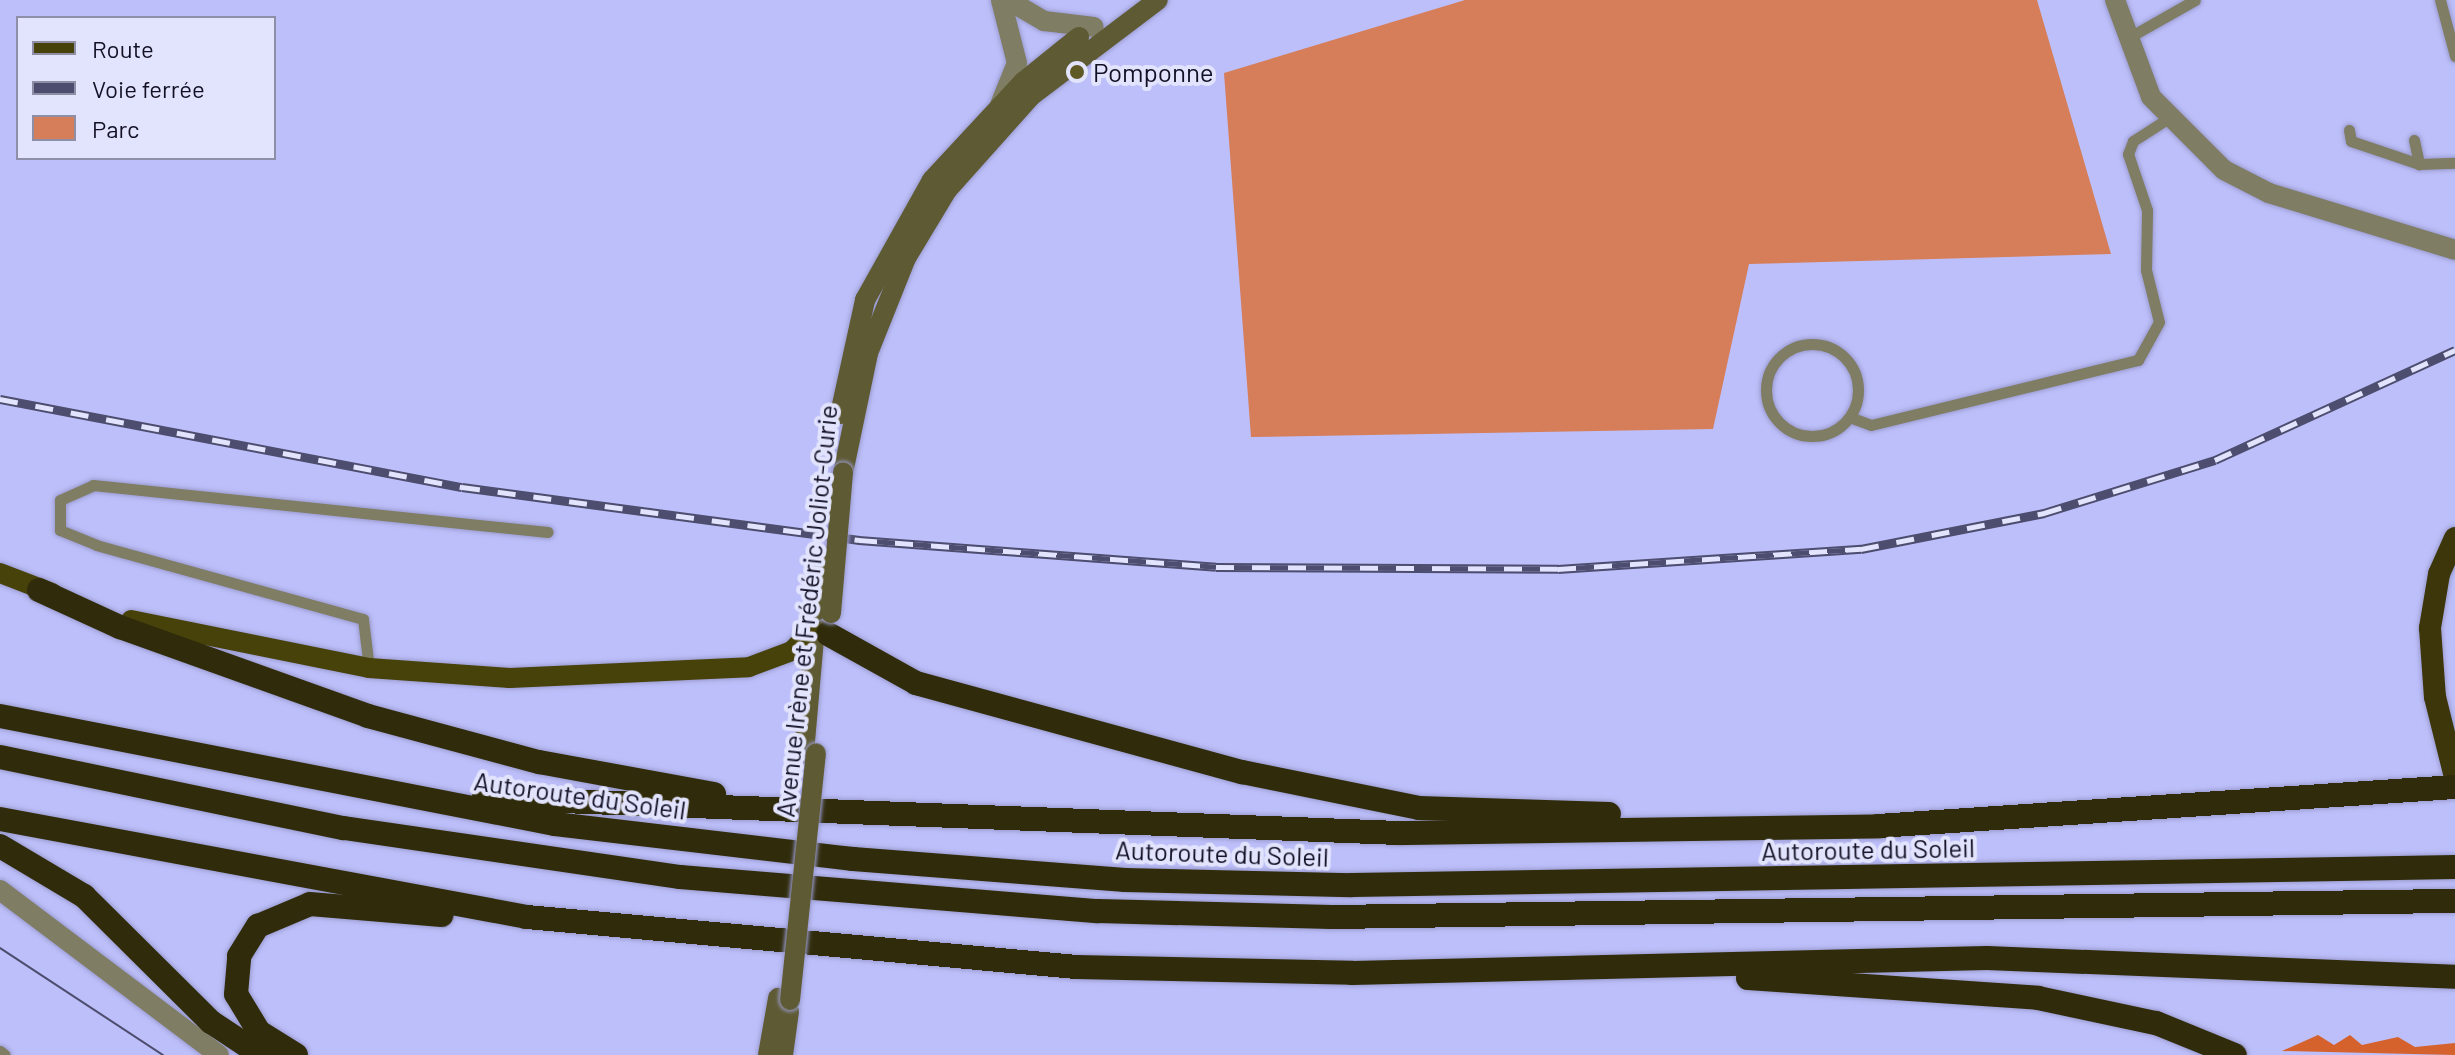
<!DOCTYPE html>
<meta charset="utf-8">
<style>
body{margin:0}
#map{position:relative;width:2455px;height:1055px;overflow:hidden;background:#bdbffa;font-family:Barlow,sans-serif}
div>[style]{position:absolute}
.green>*{inset:0;background:#d67e59}
.forest>*{inset:0;background:#d5622d}
.roads{filter:drop-shadow(0 0 2px #9b9ccf) drop-shadow(0 0 2px #9b9ccf)}
.service>*{height:11px;margin:-5.5px;padding:0 5.5px;transform-origin:5.5px;border-radius:5.5px;background:#7f7d63}
.service>.ring{margin:-5.5px;padding:0;box-sizing:content-box;background:none;border:11px solid #7f7d63;border-radius:50%}
.minor>*{height:20px;margin:-10px;padding:0 10px;transform-origin:10px;border-radius:10px;background:#7f7d63}
.secondary>*{height:20px;margin:-10px;padding:0 10px;transform-origin:10px;border-radius:10px;background:#5e5a33}
.primary>*{height:20px;margin:-10px;padding:0 10px;transform-origin:10px;border-radius:10px;background:#47410a}
.trunk>*{height:22px;margin:-11px;padding:0 11px;transform-origin:11px;border-radius:11px;background:#3c360a}
.motorway>*{height:24px;margin:-12px;padding:0 12px;transform-origin:12px;border-radius:12px;background:#302c0b}
.tram>*{height:2px;margin:-1px;padding:0 1px;transform-origin:1px;border-radius:1px;background:#4d4d6f}
.rail>*{height:9px;margin-top:-4.5px;transform-origin:0;background:repeating-linear-gradient(90deg,#e2e3fc 0 18px,#4d4d6f 0 36px);box-sizing:border-box;border-block:2px solid #4d4d6f}
.bridges{filter:drop-shadow(0 0 2px #9b9ccf) drop-shadow(0 0 2px #9b9ccf)}
.secondary-bridge>*{height:20px;margin:-10px;padding:0 10px;transform-origin:10px;border-radius:10px;background:#5e5a33}
.dots>*{width:22px;height:22px;translate:-50% -50%;box-sizing:border-box;border:4px solid #e2e3fc;border-radius:50%}
span{translate:-50% -50%;white-space:nowrap;text-align:center;line-height:1.15;-webkit-text-stroke:8px #e2e3fc;paint-order:stroke}
.poi-label{font-size:26px;color:#111025}
.left{translate:0 -50%;text-align:left}
.street-label{font-size:26px;color:#111025}
.legend{position:absolute;left:16px;top:16px;width:260px;height:144px;box-sizing:border-box;background:#e2e3fc;border:2px solid #8e8fa6;margin:0;padding:10px 14px;list-style:none;font-size:24px;color:#111025}
.legend li{display:flex;align-items:center;gap:16px;height:40px}
.legend b{width:40px;border:2px solid #8e8fa6}
</style>
<div id="map">
<div class="green">
<div style="clip-path:polygon(1465px 0,2037px 0,2111px 254px,1749px 264px,1713px 429px,1251px 437px,1224px 73px)"></div>
</div>
<div class="forest">
<div style="clip-path:polygon(2318px 1035px,2334px 1045px,2350px 1035px,2362px 1045px,2398px 1037px,2415px 1047px,2455px 1043px,2455px 1055px,2282px 1051px)"></div>
</div>
<div class="roads">
<div class="service">
<div style="left:2440px;top:0;width:58px;rotate:75deg"></div>
<div style="left:2126px;top:39px;width:79px;rotate:-29.5deg"></div>
<div style="left:2349px;top:130px;width:11px;rotate:80deg"></div>
<div style="left:2351px;top:141px;width:72px;rotate:18.7deg"></div>
<div style="left:2419px;top:164px;width:36px;rotate:-2deg"></div>
<div style="left:2414px;top:140px;width:25px;rotate:78deg"></div>
<div class="ring" style="left:1766px;top:344px;width:81px;height:81px"></div>
<div style="left:1852px;top:418px;width:20px;rotate:20deg"></div>
<div style="left:1871px;top:425px;width:275px;rotate:-13.7deg"></div>
<div style="left:2138px;top:360px;width:43px;rotate:-61.1deg"></div>
<div style="left:2159px;top:322px;width:54px;rotate:-104deg"></div>
<div style="left:2146px;top:270px;width:60px;rotate:-89deg"></div>
<div style="left:2147px;top:210px;width:59px;rotate:-108.7deg"></div>
<div style="left:2128px;top:154px;width:14px;rotate:-69deg"></div>
<div style="left:2133px;top:141px;width:40px;rotate:-32.9deg"></div>
<div style="left:369px;top:668px;width:49px;rotate:-97deg"></div>
<div style="left:363px;top:619px;width:276px;rotate:-164.5deg"></div>
<div style="left:97px;top:545px;width:40px;rotate:-158deg"></div>
<div style="left:60px;top:530px;width:30px;rotate:-90deg"></div>
<div style="left:60px;top:500px;width:36px;rotate:-24deg"></div>
<div style="left:93px;top:485px;width:457px;rotate:5.9deg"></div>
<div style="left:0;top:1051px;width:6px;rotate:39deg"></div>
</div>
<div class="minor">
<div style="left:1008px;top:0;width:42px;rotate:30.3deg"></div>
<div style="left:1044px;top:21px;width:50px;rotate:6.8deg"></div>
<div style="left:2115px;top:0;width:103px;rotate:69.6deg"></div>
<div style="left:2151px;top:97px;width:103px;rotate:45deg"></div>
<div style="left:2224px;top:170px;width:51px;rotate:27.1deg"></div>
<div style="left:2269px;top:193px;width:195px;rotate:17deg"></div>
<div style="left:1000px;top:105px;width:45px;rotate:-68deg"></div>
<div style="left:1017px;top:63px;width:65px;rotate:-104.3deg"></div>
<div style="left:0;top:890px;width:274px;rotate:37deg"></div>
</div>
<div class="secondary">
<div style="left:840px;top:414px;width:117px;rotate:-77.6deg"></div>
<div style="left:865px;top:300px;width:137px;rotate:-60.8deg"></div>
<div style="left:932px;top:180px;width:134px;rotate:-47.1deg"></div>
<div style="left:1023px;top:82px;width:72px;rotate:-38.8deg"></div>
<div style="left:843px;top:473px;width:123px;rotate:-78.2deg"></div>
<div style="left:868px;top:353px;width:102px;rotate:-68.2deg"></div>
<div style="left:906px;top:258px;width:79px;rotate:-58.9deg"></div>
<div style="left:947px;top:190px;width:126px;rotate:-48.2deg"></div>
<div style="left:1031px;top:96px;width:159px;rotate:-37.1deg"></div>
<div style="left:804px;top:753px;width:139px;rotate:-85deg"></div>
<div style="left:768px;top:1055px;width:58px;rotate:-80deg"></div>
<div style="left:783px;top:1055px;width:44px;rotate:-82.2deg"></div>
</div>
<div class="primary">
<div style="left:0;top:573px;width:56px;rotate:21deg"></div>
<div style="left:131px;top:620px;width:243px;rotate:11.4deg"></div>
<div style="left:369px;top:668px;width:141px;rotate:4.1deg"></div>
<div style="left:510px;top:678px;width:239px;rotate:-2.6deg"></div>
<div style="left:749px;top:667px;width:46px;rotate:-20.4deg"></div>
<div style="left:792px;top:651px;width:34px;rotate:-47deg"></div>
</div>
<div class="trunk">
<div style="left:2455px;top:538px;width:39px;rotate:114deg"></div>
<div style="left:2439px;top:574px;width:55px;rotate:99.5deg"></div>
<div style="left:2430px;top:628px;width:69px;rotate:85.9deg"></div>
<div style="left:2435px;top:697px;width:82px;rotate:76deg"></div>
</div>
<div class="motorway">
<div style="left:39px;top:590px;width:89px;rotate:24.6deg"></div>
<div style="left:120px;top:627px;width:263px;rotate:19.7deg"></div>
<div style="left:368px;top:716px;width:177px;rotate:15.1deg"></div>
<div style="left:539px;top:762px;width:178px;rotate:10.4deg"></div>
<div style="left:828px;top:634px;width:101px;rotate:29.1deg"></div>
<div style="left:916px;top:683px;width:338px;rotate:15.3deg"></div>
<div style="left:1242px;top:772px;width:181px;rotate:11.5deg"></div>
<div style="left:1419px;top:808px;width:190px;rotate:1.8deg"></div>
<div style="left:0;top:716px;width:565px;rotate:11.01deg"></div>
<div style="left:555px;top:824px;width:300px;rotate:6.7deg"></div>
<div style="left:853px;top:859px;width:273px;rotate:4.4deg"></div>
<div style="left:1125px;top:880px;width:227px;rotate:1.3deg"></div>
<div style="left:1352px;top:885px;width:1103px;rotate:-0.93deg"></div>
<div style="left:0;top:757px;width:351px;rotate:11.7deg"></div>
<div style="left:344px;top:828px;width:340px;rotate:8.3deg"></div>
<div style="left:680px;top:877px;width:419px;rotate:4.7deg"></div>
<div style="left:1098px;top:911px;width:233px;rotate:1.5deg"></div>
<div style="left:1331px;top:917px;width:1124px;rotate:-0.82deg"></div>
<div style="left:484px;top:798px;width:918px;rotate:2.19deg"></div>
<div style="left:1401px;top:833px;width:477px;rotate:-0.8deg"></div>
<div style="left:1878px;top:826px;width:578px;rotate:-3.87deg"></div>
<div style="left:0;top:819px;width:536px;rotate:10.53deg"></div>
<div style="left:527px;top:917px;width:551px;rotate:5.2deg"></div>
<div style="left:1076px;top:967px;width:276px;rotate:1.2deg"></div>
<div style="left:1352px;top:973px;width:635px;rotate:-1.35deg"></div>
<div style="left:1987px;top:958px;width:468px;rotate:2.3deg"></div>
<div style="left:0;top:846px;width:98px;rotate:30.8deg"></div>
<div style="left:84px;top:896px;width:179px;rotate:44.8deg"></div>
<div style="left:211px;top:1022px;width:60px;rotate:33.4deg"></div>
<div style="left:1748px;top:978px;width:291px;rotate:3.9deg"></div>
<div style="left:2038px;top:998px;width:121px;rotate:12deg"></div>
<div style="left:2156px;top:1023px;width:85px;rotate:22.1deg"></div>
<div style="left:296px;top:1055px;width:44px;rotate:-148.1deg"></div>
<div style="left:259px;top:1032px;width:44px;rotate:-121.2deg"></div>
<div style="left:236px;top:994px;width:38px;rotate:-85deg"></div>
<div style="left:239px;top:956px;width:36px;rotate:-58deg"></div>
<div style="left:258px;top:926px;width:56px;rotate:-22.9deg"></div>
<div style="left:310px;top:904px;width:132px;rotate:4.8deg"></div>
</div>
</div>
<div class="tram">
<div style="left:0;top:948px;width:195px;rotate:33.3deg"></div>
</div>
<div class="rail">
<div style="left:0;top:399px;width:470px;rotate:10.8deg"></div>
<div style="left:462px;top:487px;width:401px;rotate:7.6deg"></div>
<div style="left:859px;top:540px;width:358px;rotate:4.3deg"></div>
<div style="left:1216px;top:567px;width:342px;rotate:0.3deg"></div>
<div style="left:1558px;top:569px;width:304px;rotate:-3.8deg"></div>
<div style="left:1861px;top:549px;width:187px;rotate:-11.1deg"></div>
<div style="left:2044px;top:513px;width:179px;rotate:-17.2deg"></div>
<div style="left:2215px;top:460px;width:264px;rotate:-24.6deg"></div>
</div>
<div class="bridges">
<div class="secondary-bridge">
<div style="left:816px;top:611px;width:51px;rotate:-83.3deg"></div>
<div style="left:831px;top:613px;width:141px;rotate:-85.1deg"></div>
<div style="left:790px;top:1000px;width:248px;rotate:-84deg"></div>
</div>
</div>
<div class="dots">
<div style="left:1077px;top:72px;background:#5f5926"></div>
</div>
<div class="poi-label">
<span class="left" style="left:1093px;top:72px">Pomponne</span>
</div>
<div class="street-label">
<span style="left:806px;top:611px;rotate:-84deg">Avenue Irène et Frédéric Joliot-Curie</span>
<span style="left:580px;top:795px;rotate:8deg">Autoroute du Soleil</span>
<span style="left:1868px;top:849px;rotate:-1deg">Autoroute du Soleil</span>
<span style="left:1222px;top:853px;rotate:2deg">Autoroute du Soleil</span>
</div>
<ul class="legend">
<li><b style="height:10px;background:#47410a"></b>Route</li>
<li><b style="height:10px;background:#4d4d6f"></b>Voie ferrée</li>
<li><b style="height:22px;background:#d67e59"></b>Parc</li>
</ul>
</div>
